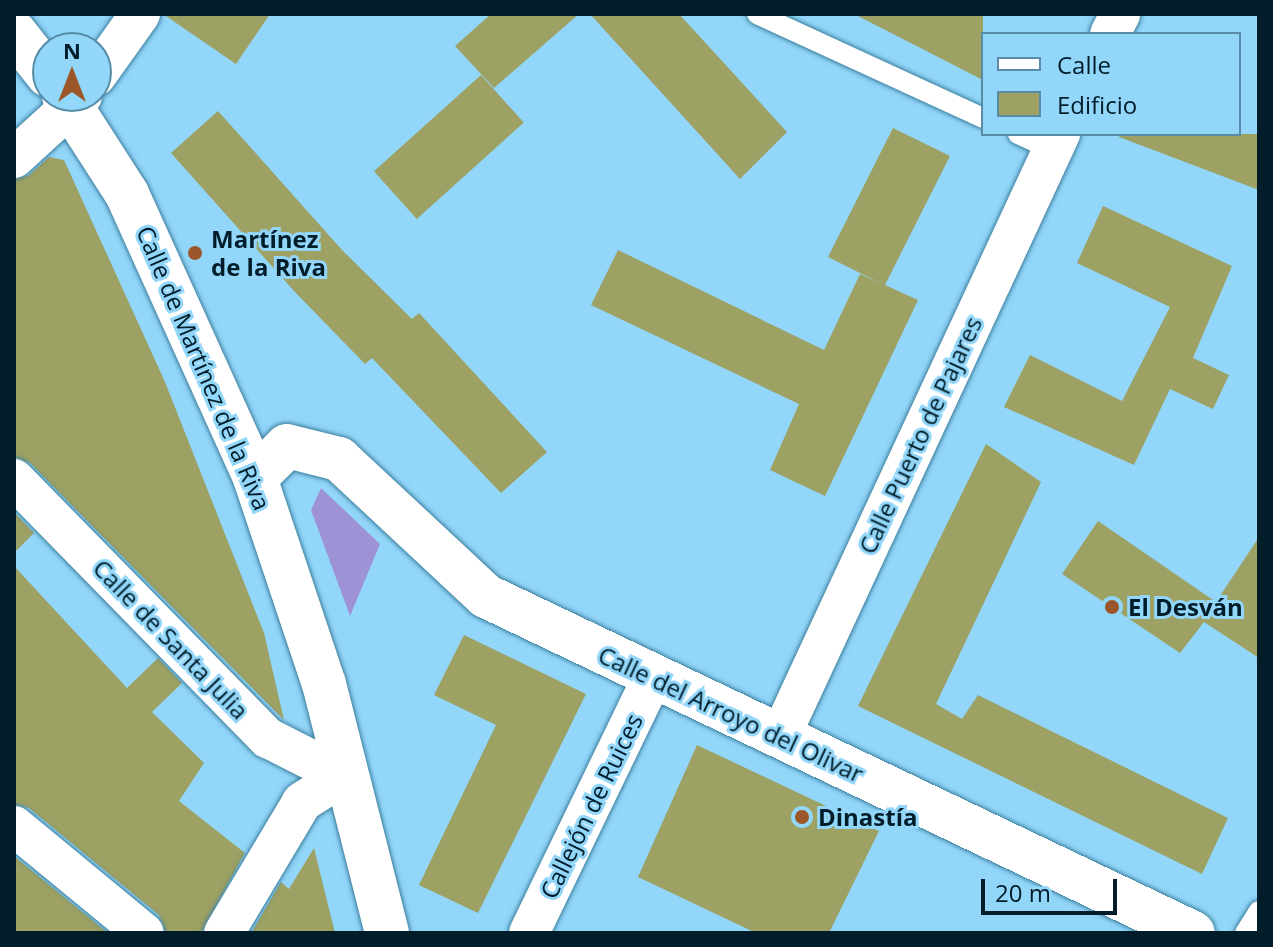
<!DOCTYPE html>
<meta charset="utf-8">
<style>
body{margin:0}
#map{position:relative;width:1273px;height:947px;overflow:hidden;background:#92d6f9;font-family:"Open Sans",sans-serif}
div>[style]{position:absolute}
.water>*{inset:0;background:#9e92d7}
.building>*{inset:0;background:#9da163;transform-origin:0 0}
.roads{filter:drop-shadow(0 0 2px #3b7e9e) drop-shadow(0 0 2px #3b7e9e)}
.service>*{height:20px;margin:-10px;padding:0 10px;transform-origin:10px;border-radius:10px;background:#fff}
.minor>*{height:40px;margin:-20px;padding:0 20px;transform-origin:20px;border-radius:20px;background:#fff}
.tertiary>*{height:44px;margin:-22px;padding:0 22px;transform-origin:22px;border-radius:22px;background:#fff}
.dots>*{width:22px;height:22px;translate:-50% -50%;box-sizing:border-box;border:4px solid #92d6f9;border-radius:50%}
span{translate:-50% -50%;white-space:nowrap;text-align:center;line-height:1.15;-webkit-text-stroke:6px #92d6f9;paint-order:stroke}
.poi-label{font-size:24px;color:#011d29;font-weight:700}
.left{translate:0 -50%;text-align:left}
.street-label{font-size:24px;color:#011d29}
.frame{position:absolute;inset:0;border:16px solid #011d29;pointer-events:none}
.legend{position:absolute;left:981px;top:32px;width:260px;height:104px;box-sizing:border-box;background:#92d6f9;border:2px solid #588ca6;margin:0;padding:10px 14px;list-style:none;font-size:24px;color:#011d29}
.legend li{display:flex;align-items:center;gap:16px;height:40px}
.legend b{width:40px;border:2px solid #588ca6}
.north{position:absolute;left:32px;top:32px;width:80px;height:80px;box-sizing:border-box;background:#92d6f9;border:2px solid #588ca6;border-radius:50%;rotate:0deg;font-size:22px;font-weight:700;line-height:32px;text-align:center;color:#011d29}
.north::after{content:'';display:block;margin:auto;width:28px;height:36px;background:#9b5629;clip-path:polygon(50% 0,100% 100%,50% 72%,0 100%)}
.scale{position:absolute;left:981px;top:879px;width:136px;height:36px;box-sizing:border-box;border:4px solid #011d29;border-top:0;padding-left:10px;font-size:24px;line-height:28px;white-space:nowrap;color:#011d29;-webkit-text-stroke:6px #92d6f9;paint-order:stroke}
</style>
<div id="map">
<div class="water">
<div style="clip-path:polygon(321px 488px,380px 544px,350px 616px,311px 510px)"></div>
</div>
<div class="building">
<div style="clip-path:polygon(163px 14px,270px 14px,236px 64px)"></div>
<div style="clip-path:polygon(491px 14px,579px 14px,494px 88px,455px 46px)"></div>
<div style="clip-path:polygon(590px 14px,679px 14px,787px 132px,740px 179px)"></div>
<div style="clip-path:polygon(854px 14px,983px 14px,983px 80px)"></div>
<div style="left:481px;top:75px;width:64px;height:144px;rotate:48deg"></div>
<div style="clip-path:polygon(218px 111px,342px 250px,412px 319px,419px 313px,547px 452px,501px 493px,372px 358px,365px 364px,294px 291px,171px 153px)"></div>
<div style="clip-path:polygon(893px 128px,950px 156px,885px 285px,918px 300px,825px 496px,770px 470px,799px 404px,591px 305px,618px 250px,824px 350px,860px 274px,882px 284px,828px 257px)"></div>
<div style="clip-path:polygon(1120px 134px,1259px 134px,1259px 190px,1119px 137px)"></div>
<div style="clip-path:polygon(49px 157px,64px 160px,165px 382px,264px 633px,284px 720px,30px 463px,14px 457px,14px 180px,29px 175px)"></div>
<div style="clip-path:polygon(1103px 206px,1232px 266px,1193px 358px,1229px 375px,1213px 409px,1170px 389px,1134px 465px,1004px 407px,1030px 355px,1122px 401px,1170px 307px,1077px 263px)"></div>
<div style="clip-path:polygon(986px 444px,1041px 482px,936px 704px,962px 719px,978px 695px,1228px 818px,1202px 874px,858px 706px)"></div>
<div style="clip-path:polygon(14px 512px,34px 533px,14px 553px)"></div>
<div style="clip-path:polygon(1098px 521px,1216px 602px,1259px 537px,1259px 658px,1204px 622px,1180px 653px,1062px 574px)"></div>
<div style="clip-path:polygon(14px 566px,127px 688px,158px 658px,182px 683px,152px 712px,204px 763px,179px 801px,245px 853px,201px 933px,166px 933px,159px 915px,29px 808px,14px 804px)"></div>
<div style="clip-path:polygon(464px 635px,586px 694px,478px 913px,419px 885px,496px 725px,434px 695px)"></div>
<div style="clip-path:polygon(697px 745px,879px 831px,829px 933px,756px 933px,638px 877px)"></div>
<div style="clip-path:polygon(314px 848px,335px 933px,251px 933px,281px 882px,289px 889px)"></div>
<div style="clip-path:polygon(14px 856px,108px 933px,14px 933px)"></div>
</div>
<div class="roads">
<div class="service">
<div style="left:757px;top:14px;width:249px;rotate:24.7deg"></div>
<div style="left:1018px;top:134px;width:38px;rotate:25deg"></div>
<div style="left:1245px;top:933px;width:26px;rotate:-58deg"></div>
</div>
<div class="minor">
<div style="left:1110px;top:34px;width:22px;rotate:-63deg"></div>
<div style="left:96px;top:76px;width:76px;rotate:-54.6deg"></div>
<div style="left:14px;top:158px;width:92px;rotate:-42.4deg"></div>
<div style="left:14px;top:479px;width:363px;rotate:45.6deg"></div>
<div style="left:268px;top:738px;width:84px;rotate:26.9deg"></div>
<div style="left:780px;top:737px;width:665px;rotate:-65.09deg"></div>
<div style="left:14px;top:826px;width:168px;rotate:39.5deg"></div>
<div style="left:224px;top:933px;width:152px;rotate:-59.2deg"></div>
<div style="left:302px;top:802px;width:49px;rotate:-32.4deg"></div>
<div style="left:529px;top:933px;width:282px;rotate:-64.2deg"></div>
</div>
<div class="tertiary">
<div style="left:14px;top:32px;width:55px;rotate:51.7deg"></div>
<div style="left:64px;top:96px;width:117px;rotate:57.3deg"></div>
<div style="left:127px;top:194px;width:312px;rotate:65.7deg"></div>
<div style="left:255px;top:478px;width:217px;rotate:71.5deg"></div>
<div style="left:324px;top:684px;width:257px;rotate:75.8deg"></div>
<div style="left:255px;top:478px;width:45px;rotate:-45deg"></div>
<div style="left:287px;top:446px;width:54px;rotate:14deg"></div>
<div style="left:339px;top:459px;width:201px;rotate:43deg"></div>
<div style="left:486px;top:596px;width:783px;rotate:25.49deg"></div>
</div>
</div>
<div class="dots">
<div style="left:195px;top:253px;background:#9b5629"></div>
<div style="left:1112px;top:607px;background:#9b5629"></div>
<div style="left:802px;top:817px;background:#9b5629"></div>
</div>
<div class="poi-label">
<span class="left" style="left:211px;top:253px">Martínez<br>de la Riva</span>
<span class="left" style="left:1128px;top:607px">El Desván</span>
<span class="left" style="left:818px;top:817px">Dinastía</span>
</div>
<div class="street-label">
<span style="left:204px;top:368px;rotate:67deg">Calle de Martínez de la Riva</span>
<span style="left:920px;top:435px;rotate:-65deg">Calle Puerto de Pajares</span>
<span style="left:171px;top:639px;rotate:46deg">Calle de Santa Julia</span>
<span style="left:731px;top:714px;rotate:25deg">Calle del Arroyo del Olivar</span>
<span style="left:591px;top:806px;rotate:-64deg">Callejón de Ruices</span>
</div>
<div class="frame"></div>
<ul class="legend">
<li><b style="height:10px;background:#fff"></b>Calle</li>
<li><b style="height:22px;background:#9da163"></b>Edificio</li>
</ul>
<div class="north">N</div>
<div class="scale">20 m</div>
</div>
